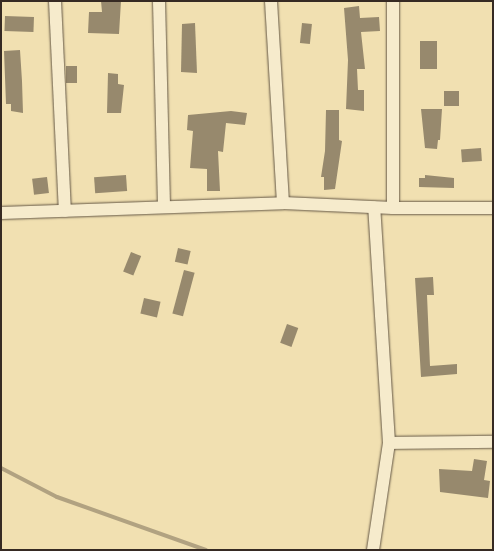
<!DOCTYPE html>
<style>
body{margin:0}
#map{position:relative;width:494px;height:551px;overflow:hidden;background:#f1e0b1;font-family:Vollkorn,serif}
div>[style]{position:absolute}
.stream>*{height:4px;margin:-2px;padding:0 2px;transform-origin:2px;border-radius:2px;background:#b1a281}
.building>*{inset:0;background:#97896d;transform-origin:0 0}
.roads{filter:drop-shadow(0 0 1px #655846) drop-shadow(0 0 1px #655846)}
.street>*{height:12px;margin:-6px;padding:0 6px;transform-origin:6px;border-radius:6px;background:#f6ebcc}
span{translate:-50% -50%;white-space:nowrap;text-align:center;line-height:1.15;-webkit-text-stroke:3.5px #f6ebcc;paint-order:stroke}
.frame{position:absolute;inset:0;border:2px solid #362a23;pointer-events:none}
</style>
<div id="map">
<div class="stream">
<div style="left:1px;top:468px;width:63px;rotate:27.4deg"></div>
<div style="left:57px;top:497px;width:158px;rotate:19.6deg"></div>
</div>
<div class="building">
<div style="clip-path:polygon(101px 1px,121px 1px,119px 34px,88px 33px,89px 12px,102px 12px)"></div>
<div style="clip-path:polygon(359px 6px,360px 18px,379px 17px,380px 31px,361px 32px,365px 69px,357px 69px,358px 90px,364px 90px,364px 111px,346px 109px,348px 60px,344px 8px)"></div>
<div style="left:5px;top:16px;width:29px;height:15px;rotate:2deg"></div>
<div style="clip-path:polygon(195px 23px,197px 73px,181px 72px,182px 24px)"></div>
<div style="left:302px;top:23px;width:10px;height:20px;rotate:6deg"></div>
<div style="left:420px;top:41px;width:17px;height:28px"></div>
<div style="clip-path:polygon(20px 50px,22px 81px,23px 113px,11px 111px,11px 104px,6px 104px,4px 51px)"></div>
<div style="left:66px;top:66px;width:11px;height:17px"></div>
<div style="clip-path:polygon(108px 73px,118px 74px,118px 84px,124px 85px,121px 113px,107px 113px)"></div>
<div style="left:444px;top:91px;width:15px;height:15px"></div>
<div style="clip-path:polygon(421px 109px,442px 109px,440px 140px,438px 140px,437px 149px,425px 148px)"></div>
<div style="clip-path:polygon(326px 110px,339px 110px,339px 140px,342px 141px,335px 189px,324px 190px,324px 177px,321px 177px,325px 151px)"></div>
<div style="clip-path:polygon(231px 111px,247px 113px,245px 125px,226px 123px,223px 152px,218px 151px,220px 191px,207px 191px,207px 169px,190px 168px,193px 131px,187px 130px,188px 115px)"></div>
<div style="left:481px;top:148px;width:13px;height:20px;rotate:86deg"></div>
<div style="left:126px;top:175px;width:16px;height:32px;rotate:86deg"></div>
<div style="clip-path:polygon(425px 175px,454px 178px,454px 188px,419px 187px,419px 178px,425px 178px)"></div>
<div style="left:47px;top:177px;width:16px;height:15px;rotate:83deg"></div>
<div style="left:178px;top:248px;width:13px;height:14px;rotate:13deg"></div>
<div style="left:131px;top:252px;width:11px;height:21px;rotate:22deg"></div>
<div style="left:184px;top:270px;width:11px;height:45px;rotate:15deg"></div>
<div style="clip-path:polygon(433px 277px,434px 295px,427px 295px,430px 366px,457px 364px,457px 374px,421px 377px,415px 278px)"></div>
<div style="left:144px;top:298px;width:17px;height:16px;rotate:13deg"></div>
<div style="left:287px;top:324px;width:12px;height:20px;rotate:20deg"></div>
<div style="clip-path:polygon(474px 459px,487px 461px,484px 480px,490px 481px,488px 498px,440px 492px,439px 469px,472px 471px)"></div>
</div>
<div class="roads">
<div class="street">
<div style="left:55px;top:1px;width:210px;rotate:87.3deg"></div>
<div style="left:159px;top:1px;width:206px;rotate:88.6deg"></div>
<div style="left:271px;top:1px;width:202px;rotate:86.6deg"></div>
<div style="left:393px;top:208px;width:207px;rotate:-90deg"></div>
<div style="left:1px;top:213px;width:282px;rotate:-2deg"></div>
<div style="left:283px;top:203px;width:110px;rotate:2.6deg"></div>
<div style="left:393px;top:208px;width:100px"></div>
<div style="left:389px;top:443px;width:104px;rotate:-0.6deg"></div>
<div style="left:373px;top:550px;width:108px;rotate:-81.5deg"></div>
<div style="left:389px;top:443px;width:236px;rotate:-93.6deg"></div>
</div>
</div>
<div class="frame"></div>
</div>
